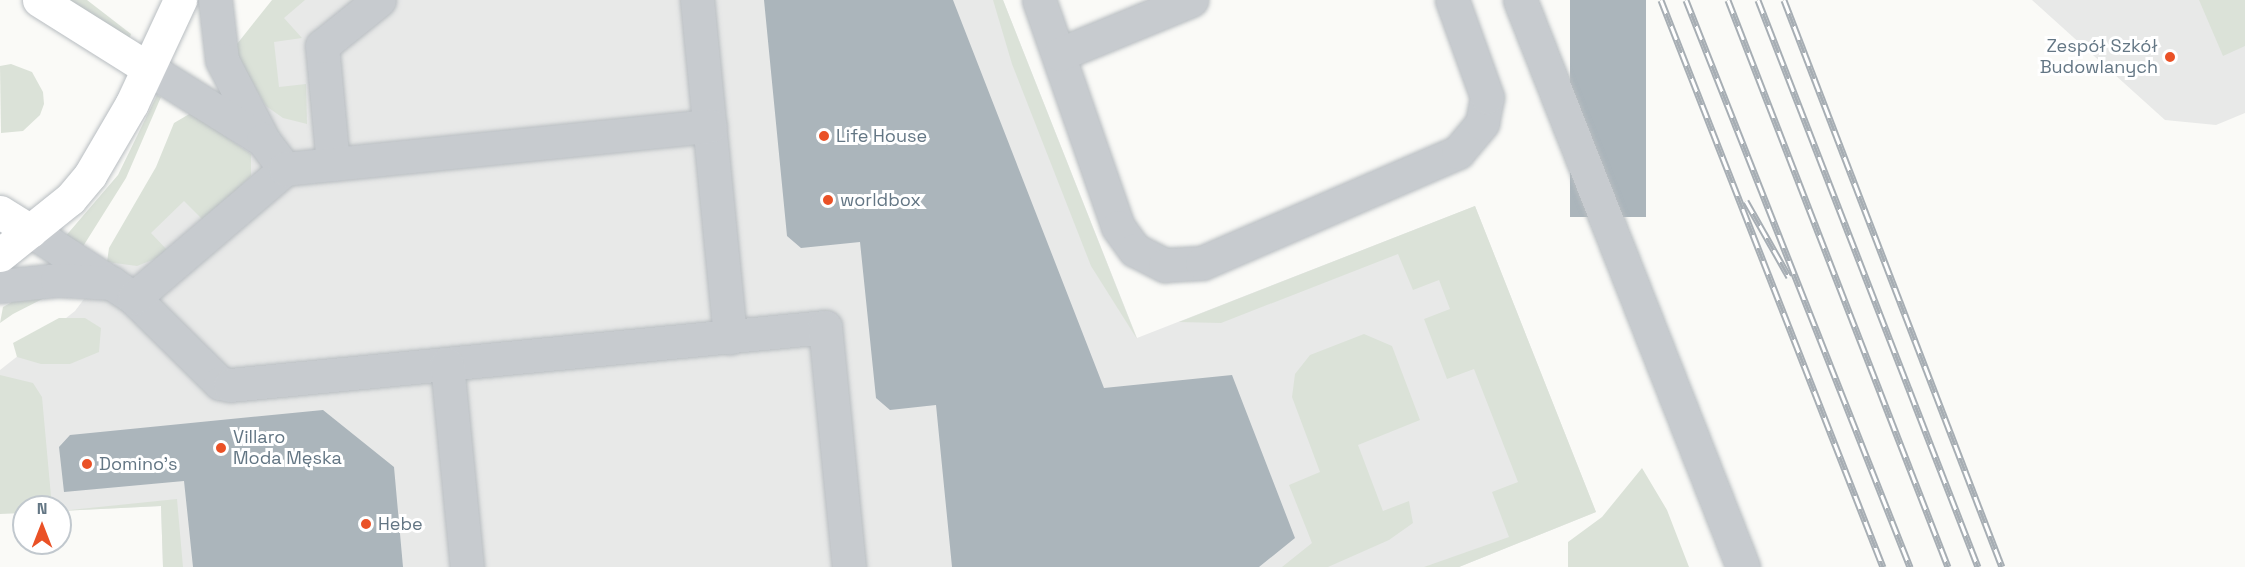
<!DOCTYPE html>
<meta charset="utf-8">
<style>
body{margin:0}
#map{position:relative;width:2245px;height:567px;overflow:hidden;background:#fafaf7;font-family:"Space Grotesk",sans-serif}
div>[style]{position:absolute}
.built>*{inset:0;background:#e8e9e8}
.green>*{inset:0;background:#dbe2d8}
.building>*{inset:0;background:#abb5bb;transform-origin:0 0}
.roads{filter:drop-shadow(0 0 2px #b8bdc1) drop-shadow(0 0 2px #b8bdc1)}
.minor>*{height:33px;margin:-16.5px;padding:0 16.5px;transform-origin:16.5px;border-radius:16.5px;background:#c7cbcf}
.major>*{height:33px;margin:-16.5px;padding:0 16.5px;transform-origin:16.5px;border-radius:16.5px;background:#fff}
.rail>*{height:7px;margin-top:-3.5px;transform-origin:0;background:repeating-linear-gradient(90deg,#fff 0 14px,#a7aeb4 0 28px);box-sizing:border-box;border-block:2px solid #a7aeb4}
.dots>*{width:16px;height:16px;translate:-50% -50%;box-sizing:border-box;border:3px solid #fff;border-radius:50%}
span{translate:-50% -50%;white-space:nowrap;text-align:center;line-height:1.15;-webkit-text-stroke:6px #fff;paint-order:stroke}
.poi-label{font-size:18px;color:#637684}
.right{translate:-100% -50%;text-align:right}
.left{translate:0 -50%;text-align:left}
.north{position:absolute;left:12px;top:495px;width:60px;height:60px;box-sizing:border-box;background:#fff;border:2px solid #c1c8ce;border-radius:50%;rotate:0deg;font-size:16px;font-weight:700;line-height:24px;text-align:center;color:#637684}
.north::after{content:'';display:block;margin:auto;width:21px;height:27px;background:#ea5126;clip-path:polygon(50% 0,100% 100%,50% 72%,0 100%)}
</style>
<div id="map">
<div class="built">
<div style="clip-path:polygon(287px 0,1003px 0,1137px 338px,1475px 206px,1596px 512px,1459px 567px,163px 567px,161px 506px,60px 511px,60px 507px,39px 507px,0 399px,0 370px,75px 311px,111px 263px,198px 117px,237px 79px)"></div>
<div style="clip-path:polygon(2032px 0,2245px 0,2245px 113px,2216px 125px,2165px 120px)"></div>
</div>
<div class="green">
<div style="clip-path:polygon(67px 0,87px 0,131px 34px,129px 40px)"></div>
<div style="clip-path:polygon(272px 0,305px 0,284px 18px,302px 38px,274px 42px,279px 87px,306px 84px,307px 124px,283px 118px,266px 106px,233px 49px)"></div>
<div style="clip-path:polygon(993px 0,1003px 0,1137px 339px,1091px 266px,1012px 64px)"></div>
<div style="clip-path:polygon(2199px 0,2245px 0,2245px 46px,2223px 56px)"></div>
<div style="clip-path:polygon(11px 64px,32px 72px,43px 92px,44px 104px,40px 115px,23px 131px,1px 133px,0 66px)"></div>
<div style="clip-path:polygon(157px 95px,161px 97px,126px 178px,82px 248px,64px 238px,118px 175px)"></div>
<div style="clip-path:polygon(191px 113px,251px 154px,251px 176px,204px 221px,184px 201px,151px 233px,170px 253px,137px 266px,107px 262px,109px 248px,156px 167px,174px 123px)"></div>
<div style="clip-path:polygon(1475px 206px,1596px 512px,1459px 567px,1424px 567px,1509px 537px,1492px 492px,1518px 482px,1474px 369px,1447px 379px,1424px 319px,1450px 309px,1439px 280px,1413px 290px,1398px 254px,1221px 323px,1179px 322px)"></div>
<div style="clip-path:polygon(54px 293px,13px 314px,0 323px,3px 307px,19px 298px)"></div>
<div style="clip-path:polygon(59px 318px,85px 318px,101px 328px,99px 352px,70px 364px,41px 364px,17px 357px,13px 343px)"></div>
<div style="clip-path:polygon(1364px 334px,1392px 346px,1420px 420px,1358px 445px,1383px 511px,1409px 501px,1413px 523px,1389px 540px,1328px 567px,1282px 567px,1312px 543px,1289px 485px,1320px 472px,1292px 397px,1295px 374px,1310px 355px)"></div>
<div style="clip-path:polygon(0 375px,33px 383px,42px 397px,52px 507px,24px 507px,24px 513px,0 514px)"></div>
<div style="clip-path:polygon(1642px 468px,1667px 510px,1689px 567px,1568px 567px,1568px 542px,1602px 517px)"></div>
<div style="clip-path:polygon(177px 499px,183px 567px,163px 567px,161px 506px,60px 511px)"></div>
</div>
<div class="building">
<div style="clip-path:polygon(764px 0,953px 0,1104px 388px,1232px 375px,1295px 538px,1259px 567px,952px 567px,936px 405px,890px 410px,876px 398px,860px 242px,801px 248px,787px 236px)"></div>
<div style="left:1570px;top:0;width:76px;height:217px"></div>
<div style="clip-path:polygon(323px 410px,394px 467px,403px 567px,193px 567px,184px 481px,64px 492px,59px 447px,70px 435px)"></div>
</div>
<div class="roads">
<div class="minor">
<div style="left:215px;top:0;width:60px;rotate:83.3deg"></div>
<div style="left:222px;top:60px;width:85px;rotate:62.8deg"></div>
<div style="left:697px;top:0;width:339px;rotate:84.4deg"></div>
<div style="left:1039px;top:0;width:240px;rotate:70.8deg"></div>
<div style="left:1118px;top:227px;width:29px;rotate:54deg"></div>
<div style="left:1135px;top:250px;width:34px;rotate:27deg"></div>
<div style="left:1165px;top:265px;width:37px;rotate:-3deg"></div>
<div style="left:1202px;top:263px;width:279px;rotate:-23.4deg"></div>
<div style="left:1458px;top:152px;width:38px;rotate:-50deg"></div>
<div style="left:1482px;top:123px;width:26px;rotate:-79deg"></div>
<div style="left:1487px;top:97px;width:103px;rotate:-109.8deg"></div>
<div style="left:1520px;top:0;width:609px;rotate:68.53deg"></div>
<div style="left:1060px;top:54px;width:142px;rotate:-22.4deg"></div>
<div style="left:146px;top:67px;width:138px;rotate:32deg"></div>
<div style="left:263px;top:140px;width:36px;rotate:53deg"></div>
<div style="left:333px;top:164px;width:119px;rotate:-95.3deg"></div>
<div style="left:322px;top:46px;width:73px;rotate:-38.9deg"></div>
<div style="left:31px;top:231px;width:123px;rotate:33deg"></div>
<div style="left:134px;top:298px;width:121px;rotate:44.7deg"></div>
<div style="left:220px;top:383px;width:10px;rotate:11deg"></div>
<div style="left:230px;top:385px;width:598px;rotate:-5.57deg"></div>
<div style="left:825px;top:327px;width:241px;rotate:84.3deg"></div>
<div style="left:0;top:286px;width:57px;rotate:-6deg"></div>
<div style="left:57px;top:280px;width:55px;rotate:3.1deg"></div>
<div style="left:134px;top:298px;width:199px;rotate:-40.5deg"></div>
<div style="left:285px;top:169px;width:427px;rotate:-5.8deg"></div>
<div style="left:447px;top:364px;width:204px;rotate:84.4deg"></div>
</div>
<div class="major">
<div style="left:39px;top:0;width:126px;rotate:32.1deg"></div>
<div style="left:0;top:212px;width:36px;rotate:32deg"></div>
<div style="left:0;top:255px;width:90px;rotate:-38.7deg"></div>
<div style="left:70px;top:199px;width:31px;rotate:-50deg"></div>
<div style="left:90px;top:175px;width:83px;rotate:-59.7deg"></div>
<div style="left:132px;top:103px;width:114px;rotate:-65deg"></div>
</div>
</div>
<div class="rail">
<div style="left:1661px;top:0;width:609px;rotate:68.62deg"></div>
<div style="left:1686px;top:0;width:610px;rotate:68.44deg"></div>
<div style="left:1728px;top:0;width:608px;rotate:68.79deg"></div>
<div style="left:1758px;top:0;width:608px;rotate:68.79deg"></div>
<div style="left:1784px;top:0;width:607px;rotate:68.97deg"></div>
<div style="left:1746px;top:201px;width:87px;rotate:60.5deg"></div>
</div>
<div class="dots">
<div style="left:2170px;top:57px;background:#ea5126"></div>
<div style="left:824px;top:136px;background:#ea5126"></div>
<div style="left:828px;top:200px;background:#ea5126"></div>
<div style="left:221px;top:448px;background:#ea5126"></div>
<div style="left:87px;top:464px;background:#ea5126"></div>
<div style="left:366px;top:524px;background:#ea5126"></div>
</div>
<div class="poi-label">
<span class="right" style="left:2158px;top:57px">Zespół Szkół<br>Budowlanych</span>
<span class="left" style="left:836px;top:136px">Life House</span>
<span class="left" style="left:840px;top:200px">worldbox</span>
<span class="left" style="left:233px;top:448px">Villaro<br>Moda Męska</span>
<span class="left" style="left:99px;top:464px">Domino's</span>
<span class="left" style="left:378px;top:524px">Hebe</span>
</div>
<div class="north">N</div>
</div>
